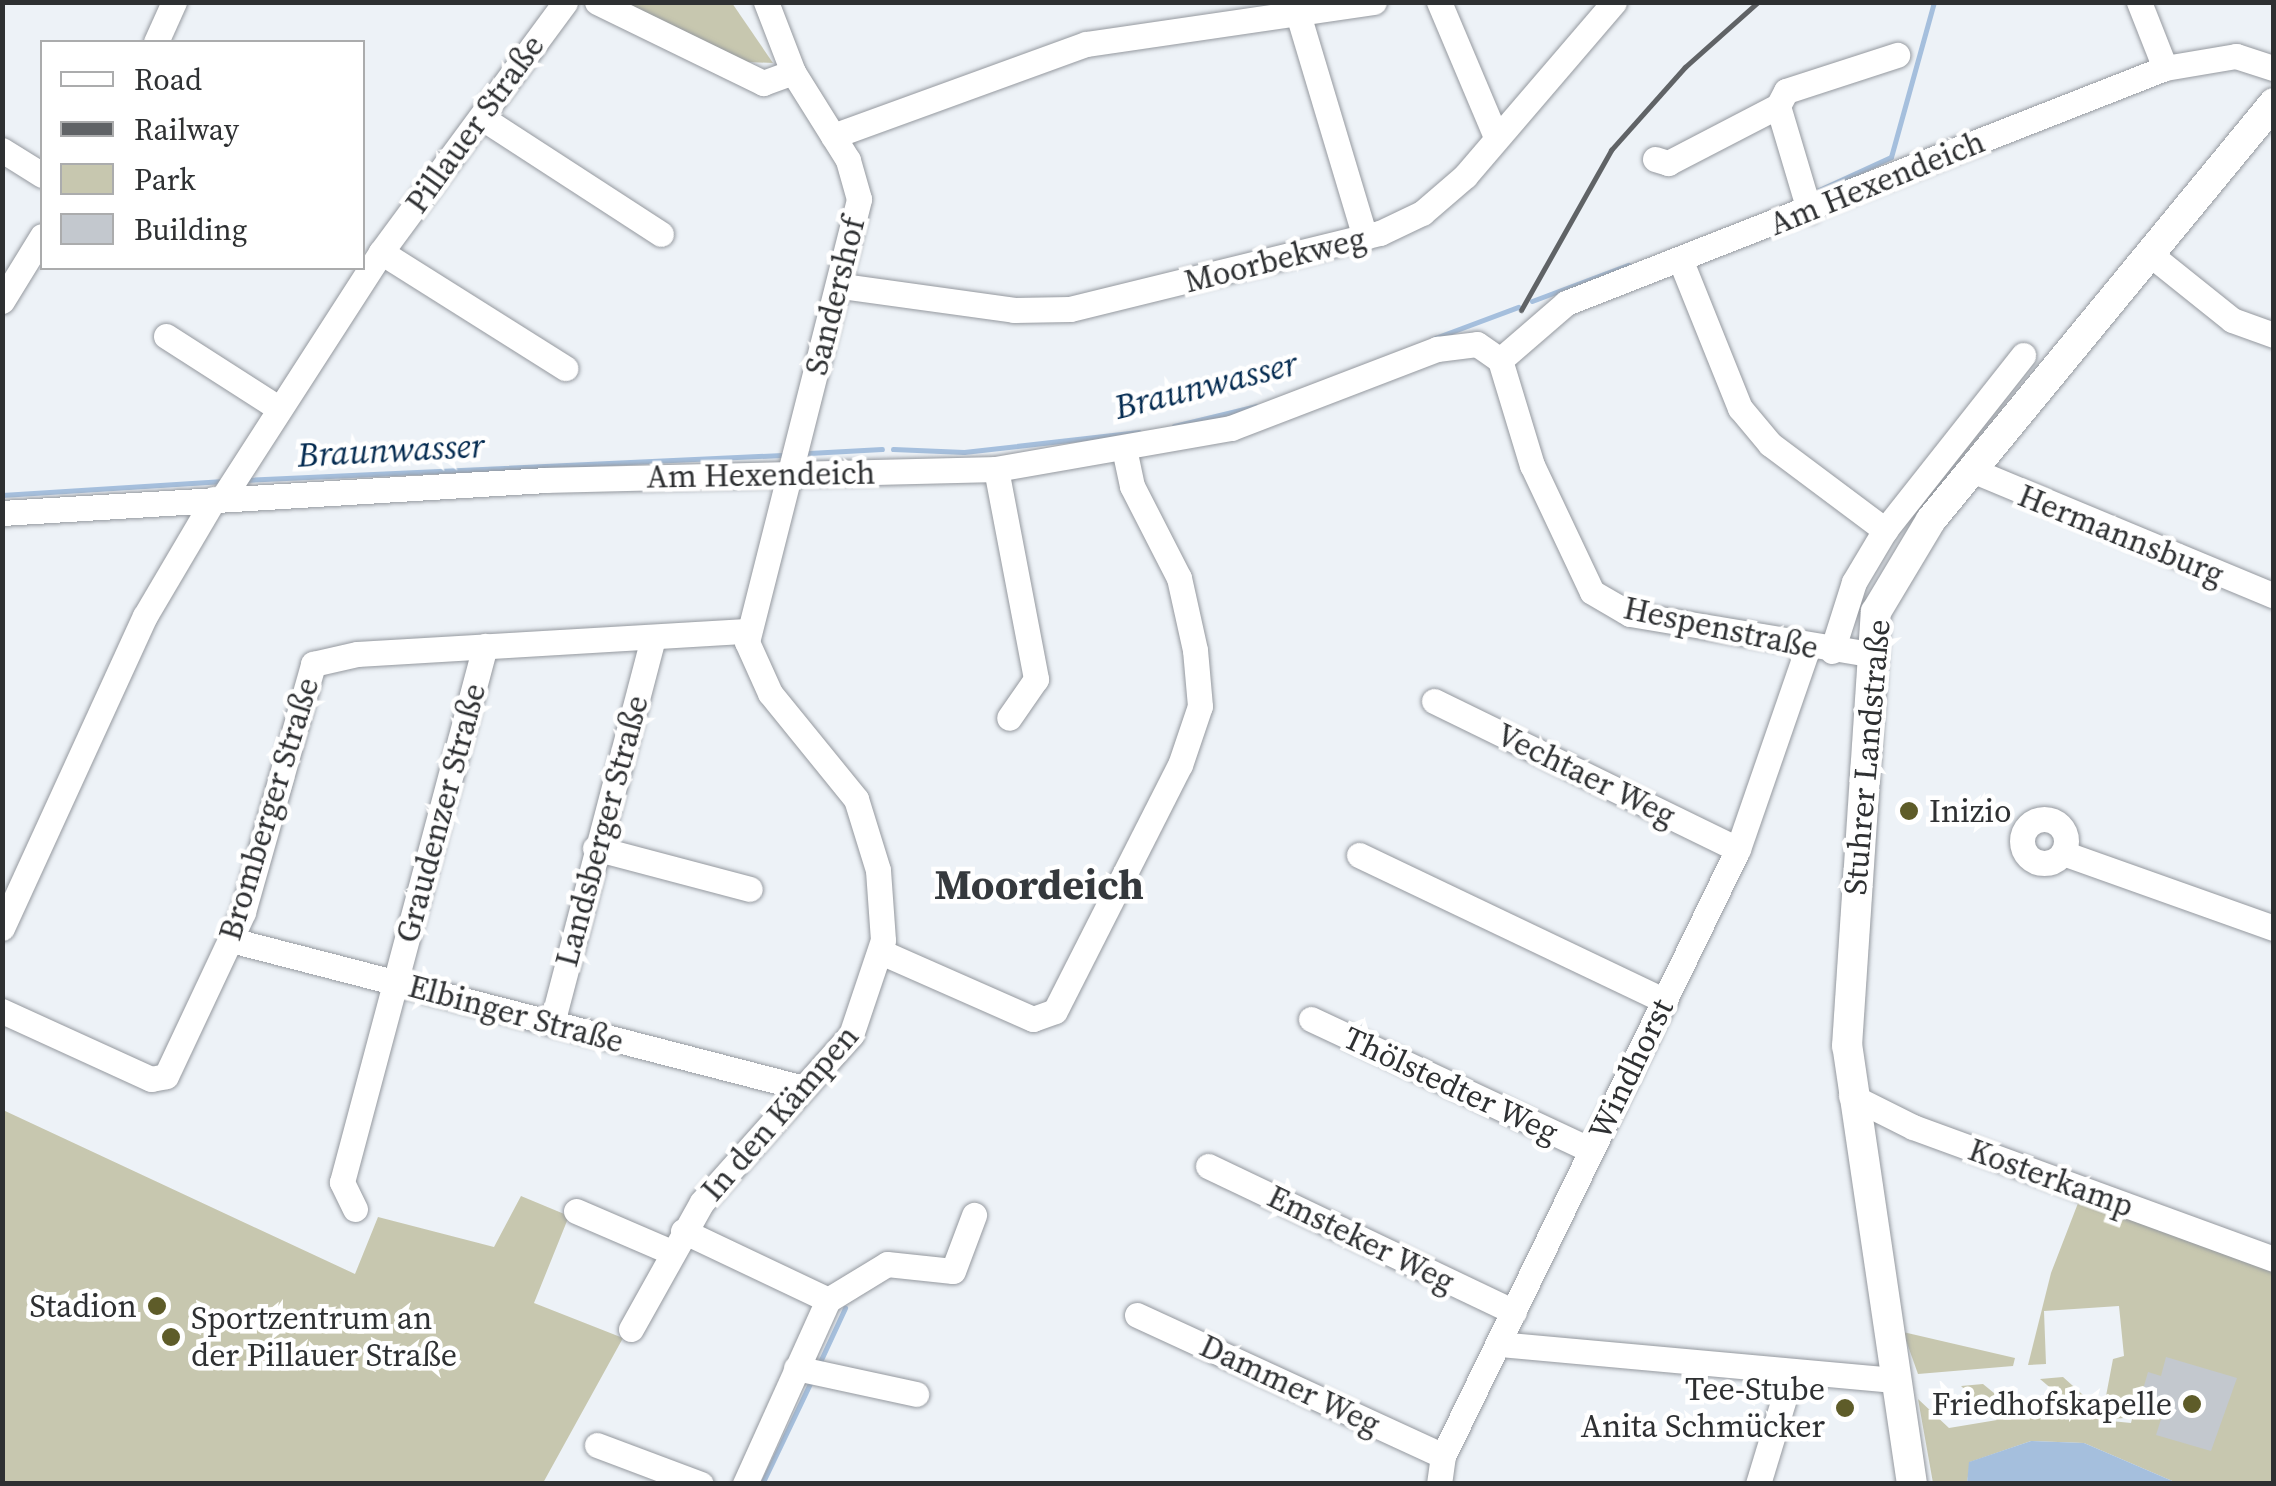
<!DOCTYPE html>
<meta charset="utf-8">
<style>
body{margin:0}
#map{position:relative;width:2276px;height:1486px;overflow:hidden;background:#edf2f7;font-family:"Source Serif 4",serif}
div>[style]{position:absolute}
.green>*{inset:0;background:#c7c7af}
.water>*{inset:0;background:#a5bfdd}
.stream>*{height:5px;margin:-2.5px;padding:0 2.5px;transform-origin:2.5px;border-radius:2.5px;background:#a5bfdd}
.building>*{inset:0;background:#c3c8ce}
.roads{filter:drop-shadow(0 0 2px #95999f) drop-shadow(0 0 2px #95999f)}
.minor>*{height:25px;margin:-12.5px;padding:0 12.5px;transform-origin:12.5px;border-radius:12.5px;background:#fff}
.minor>.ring{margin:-12.5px;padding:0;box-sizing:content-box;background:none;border:25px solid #fff;border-radius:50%}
.major>*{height:30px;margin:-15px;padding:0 15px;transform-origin:15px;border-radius:15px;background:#fff}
.rail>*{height:5px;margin:-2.5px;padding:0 2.5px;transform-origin:2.5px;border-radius:2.5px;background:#606366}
.dots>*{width:28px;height:28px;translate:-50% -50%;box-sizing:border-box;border:5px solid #fff;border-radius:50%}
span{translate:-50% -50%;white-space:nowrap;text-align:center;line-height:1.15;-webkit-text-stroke:9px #fff;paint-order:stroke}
.street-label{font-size:32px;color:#2e3032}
.poi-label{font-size:32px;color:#2e3032}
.left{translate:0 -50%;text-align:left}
.right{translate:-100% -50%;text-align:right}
.water-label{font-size:35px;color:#032a50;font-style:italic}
.district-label{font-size:42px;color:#35393d;font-weight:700}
.frame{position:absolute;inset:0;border:5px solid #2e3032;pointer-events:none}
.legend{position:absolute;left:40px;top:40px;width:325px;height:230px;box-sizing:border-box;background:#fff;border:2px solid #abacad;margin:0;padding:12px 18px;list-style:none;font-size:30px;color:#2e3032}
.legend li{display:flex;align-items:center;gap:20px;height:50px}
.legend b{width:50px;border:2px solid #abacad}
</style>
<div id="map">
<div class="green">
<div style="clip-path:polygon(626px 3px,732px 3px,773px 63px,747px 62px)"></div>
<div style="clip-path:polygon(3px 1110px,355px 1274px,378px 1217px,494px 1247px,521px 1196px,569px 1216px,534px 1303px,623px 1338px,543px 1483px,3px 1484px)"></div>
<div style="clip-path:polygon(2080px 1198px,2273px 1272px,2273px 1483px,2177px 1483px,2084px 1443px,2031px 1441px,1970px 1462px,1967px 1483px,1933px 1483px,1918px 1399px,1949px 1428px,1997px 1420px,1961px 1386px,1983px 1384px,2022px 1416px,2074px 1408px,2040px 1379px,2063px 1377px,2102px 1412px,2104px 1406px,2124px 1418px,2101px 1420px,2131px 1423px,2133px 1415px,2106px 1396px,2113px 1359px,2124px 1356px,2119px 1306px,2044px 1311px,2046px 1364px,2028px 1365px,2051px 1273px)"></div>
<div style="clip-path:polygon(1903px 1332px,2015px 1358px,2013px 1366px,1918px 1374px)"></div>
</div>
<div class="water">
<div style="clip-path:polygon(2031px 1441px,2084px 1443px,2177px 1483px,1967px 1483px,1969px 1462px)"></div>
</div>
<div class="stream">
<div style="left:1819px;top:190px;width:79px;rotate:-24.6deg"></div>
<div style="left:1891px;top:157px;width:161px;rotate:-74.5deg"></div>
<div style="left:1532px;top:301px;width:103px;rotate:-20.6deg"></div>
<div style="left:1435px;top:338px;width:89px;rotate:-20.5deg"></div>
<div style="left:1174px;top:426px;width:84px;rotate:-13.7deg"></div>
<div style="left:893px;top:449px;width:71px;rotate:2.4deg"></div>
<div style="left:964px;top:452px;width:176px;rotate:-6.5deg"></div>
<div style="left:809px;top:453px;width:73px;rotate:-3.1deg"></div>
<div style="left:245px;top:480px;width:538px;rotate:-2.67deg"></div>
<div style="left:2px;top:495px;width:222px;rotate:-3.6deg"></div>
<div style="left:819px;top:1364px;width:62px;rotate:-65.1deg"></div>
<div style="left:762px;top:1484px;width:116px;rotate:-64.5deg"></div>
</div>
<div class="building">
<div style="clip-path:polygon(2166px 1357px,2237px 1378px,2211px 1451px,2156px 1435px,2167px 1400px,2142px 1393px,2148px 1372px,2161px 1376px)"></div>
</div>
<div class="roads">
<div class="minor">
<div style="left:597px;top:2px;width:185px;rotate:26deg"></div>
<div style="left:763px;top:83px;width:32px;rotate:-20deg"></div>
<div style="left:1439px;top:2px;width:147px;rotate:67.1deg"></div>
<div style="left:2139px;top:2px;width:71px;rotate:68.5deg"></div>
<div style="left:1298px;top:14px;width:233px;rotate:73.3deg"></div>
<div style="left:156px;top:42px;width:44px;rotate:-65.8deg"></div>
<div style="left:1778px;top:106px;width:17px;rotate:-62deg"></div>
<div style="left:1786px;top:91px;width:117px;rotate:-18deg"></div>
<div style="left:484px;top:119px;width:211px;rotate:33deg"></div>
<div style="left:833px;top:136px;width:269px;rotate:-20deg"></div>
<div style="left:1086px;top:44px;width:291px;rotate:-8.3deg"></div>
<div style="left:2px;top:150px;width:47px;rotate:32deg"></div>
<div style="left:1655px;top:159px;width:14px;rotate:17deg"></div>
<div style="left:1668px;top:163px;width:124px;rotate:-27.4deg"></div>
<div style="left:1778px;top:106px;width:109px;rotate:73.4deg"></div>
<div style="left:381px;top:252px;width:218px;rotate:32.2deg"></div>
<div style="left:2151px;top:255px;width:104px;rotate:38.7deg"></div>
<div style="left:2232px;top:320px;width:45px;rotate:19.7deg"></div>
<div style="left:1680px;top:259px;width:161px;rotate:68.1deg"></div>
<div style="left:1740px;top:408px;width:47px;rotate:50.2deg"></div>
<div style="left:1770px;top:444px;width:144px;rotate:36.8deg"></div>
<div style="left:842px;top:286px;width:174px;rotate:7.9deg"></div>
<div style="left:1014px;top:310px;width:56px;rotate:-1deg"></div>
<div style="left:1070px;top:309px;width:319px;rotate:-13.8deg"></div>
<div style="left:1380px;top:233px;width:47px;rotate:-25.5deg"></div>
<div style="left:1422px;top:213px;width:57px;rotate:-40.7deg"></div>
<div style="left:1465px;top:176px;width:229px;rotate:-49.4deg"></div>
<div style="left:2px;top:301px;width:76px;rotate:-58.4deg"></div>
<div style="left:166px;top:336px;width:133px;rotate:32.7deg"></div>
<div style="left:1500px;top:360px;width:87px;rotate:-40.8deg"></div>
<div style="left:1566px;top:303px;width:643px;rotate:-21.42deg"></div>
<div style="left:2165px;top:68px;width:72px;rotate:-9.6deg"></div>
<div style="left:2236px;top:56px;width:40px;rotate:18deg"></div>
<div style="left:996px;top:469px;width:214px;rotate:79.2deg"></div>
<div style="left:1036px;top:679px;width:47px;rotate:124.7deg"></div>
<div style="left:1972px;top:470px;width:327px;rotate:22.6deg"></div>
<div style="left:222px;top:499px;width:294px;rotate:-57.2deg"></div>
<div style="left:381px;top:252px;width:310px;rotate:-53.6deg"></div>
<div style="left:2px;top:513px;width:545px;rotate:-3.47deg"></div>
<div style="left:546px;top:480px;width:450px;rotate:-1.4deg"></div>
<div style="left:996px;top:469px;width:239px;rotate:-9.9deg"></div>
<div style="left:1231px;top:428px;width:221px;rotate:-21deg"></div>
<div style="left:1437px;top:349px;width:40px;rotate:-7.1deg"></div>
<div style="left:1477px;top:344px;width:28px;rotate:35deg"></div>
<div style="left:1500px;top:360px;width:110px;rotate:73.1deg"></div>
<div style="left:1532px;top:465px;width:140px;rotate:64.7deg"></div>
<div style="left:1592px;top:592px;width:44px;rotate:30.1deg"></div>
<div style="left:1630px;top:614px;width:242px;rotate:9.5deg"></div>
<div style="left:1832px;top:651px;width:72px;rotate:-72.3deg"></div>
<div style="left:1854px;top:582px;width:61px;rotate:-59.2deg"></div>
<div style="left:1885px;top:530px;width:223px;rotate:-51.7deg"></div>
<div style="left:1434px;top:701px;width:338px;rotate:26deg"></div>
<div class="ring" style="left:2022px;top:819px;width:19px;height:19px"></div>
<div style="left:595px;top:848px;width:160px;rotate:14.8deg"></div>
<div style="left:2063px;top:853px;width:224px;rotate:19.6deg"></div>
<div style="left:1359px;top:855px;width:339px;rotate:25.5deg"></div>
<div style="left:2px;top:928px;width:343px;rotate:-65.4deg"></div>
<div style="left:145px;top:616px;width:136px;rotate:-59.5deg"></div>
<div style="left:231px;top:940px;width:588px;rotate:14.49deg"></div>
<div style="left:881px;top:952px;width:166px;rotate:23.8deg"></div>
<div style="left:1033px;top:1019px;width:23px;rotate:-20deg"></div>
<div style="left:1055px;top:1011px;width:276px;rotate:-63.1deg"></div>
<div style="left:1180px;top:765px;width:62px;rotate:-71.3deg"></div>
<div style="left:1200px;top:706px;width:56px;rotate:-95.1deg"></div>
<div style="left:1195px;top:650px;width:74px;rotate:-102.5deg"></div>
<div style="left:1179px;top:578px;width:103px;rotate:-117.1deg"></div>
<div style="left:1132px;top:486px;width:38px;rotate:-102deg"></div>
<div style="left:2px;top:1011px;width:164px;rotate:24.5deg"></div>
<div style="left:151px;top:1079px;width:15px;rotate:-11deg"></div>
<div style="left:166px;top:1076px;width:181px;rotate:-64.8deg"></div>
<div style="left:243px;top:912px;width:258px;rotate:-74.2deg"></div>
<div style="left:313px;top:664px;width:45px;rotate:-12.8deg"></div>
<div style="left:357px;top:654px;width:390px;rotate:-3.4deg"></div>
<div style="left:1311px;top:1019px;width:309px;rotate:25.1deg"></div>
<div style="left:552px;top:1023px;width:397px;rotate:-75.3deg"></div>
<div style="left:1851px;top:1096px;width:69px;rotate:26.6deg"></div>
<div style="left:1913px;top:1127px;width:384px;rotate:20.1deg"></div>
<div style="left:1208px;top:1166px;width:339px;rotate:25.5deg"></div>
<div style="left:355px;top:1209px;width:30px;rotate:-116deg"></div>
<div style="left:342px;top:1182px;width:555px;rotate:-75.06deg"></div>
<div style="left:576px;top:1211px;width:103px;rotate:23.3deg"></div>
<div style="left:683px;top:1231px;width:161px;rotate:25.4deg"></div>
<div style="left:828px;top:1300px;width:202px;rotate:114.3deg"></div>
<div style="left:828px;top:1300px;width:69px;rotate:-31.4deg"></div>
<div style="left:887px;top:1264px;width:66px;rotate:6.1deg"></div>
<div style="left:953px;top:1271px;width:60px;rotate:-69.4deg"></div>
<div style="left:1137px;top:1315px;width:337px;rotate:24.7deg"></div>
<div style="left:631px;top:1329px;width:145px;rotate:-60.8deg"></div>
<div style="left:702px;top:1202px;width:224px;rotate:-48.3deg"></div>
<div style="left:851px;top:1035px;width:100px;rotate:-71.4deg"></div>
<div style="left:883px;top:940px;width:70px;rotate:-94.1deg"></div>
<div style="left:878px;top:870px;width:74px;rotate:-107.2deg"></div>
<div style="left:856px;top:799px;width:136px;rotate:-129.1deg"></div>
<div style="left:770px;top:693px;width:56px;rotate:-114.3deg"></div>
<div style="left:747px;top:642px;width:457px;rotate:-75.8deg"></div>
<div style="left:859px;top:199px;width:41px;rotate:-105.8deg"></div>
<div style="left:848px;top:160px;width:104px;rotate:-122deg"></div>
<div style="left:793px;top:72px;width:75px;rotate:-111.1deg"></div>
<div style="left:1499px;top:1344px;width:398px;rotate:5.2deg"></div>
<div style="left:796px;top:1368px;width:123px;rotate:12.2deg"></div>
<div style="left:597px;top:1445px;width:111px;rotate:20.6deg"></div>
<div style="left:1439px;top:1484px;width:28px;rotate:-82deg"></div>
<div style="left:1443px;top:1456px;width:675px;rotate:-64.08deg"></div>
<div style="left:1738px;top:849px;width:214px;rotate:-70.9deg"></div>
<div style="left:1758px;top:1484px;width:117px;rotate:-73.1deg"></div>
</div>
<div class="major">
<div style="left:1912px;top:1484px;width:443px;rotate:-98.4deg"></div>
<div style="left:1847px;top:1046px;width:435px;rotate:-86.2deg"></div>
<div style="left:1876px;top:612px;width:107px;rotate:-59.1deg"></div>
<div style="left:1931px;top:520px;width:540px;rotate:-50.56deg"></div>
</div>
</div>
<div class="rail">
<div style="left:1521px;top:310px;width:184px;rotate:-60.6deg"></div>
<div style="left:1611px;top:150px;width:111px;rotate:-48.3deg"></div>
<div style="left:1685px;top:67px;width:98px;rotate:-41.7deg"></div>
</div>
<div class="dots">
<div style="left:1909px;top:811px;background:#5e5c29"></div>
<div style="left:157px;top:1306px;background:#5e5c29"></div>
<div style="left:171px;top:1337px;background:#5e5c29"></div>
<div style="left:2192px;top:1404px;background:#5e5c29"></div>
<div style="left:1845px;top:1408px;background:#5e5c29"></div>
</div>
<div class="street-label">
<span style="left:475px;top:124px;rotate:-54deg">Pillauer Straße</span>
<span style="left:1877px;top:183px;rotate:-22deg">Am Hexendeich</span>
<span style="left:1275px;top:260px;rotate:-14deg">Moorbekweg</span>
<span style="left:835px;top:296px;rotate:-76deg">Sandershof</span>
<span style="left:761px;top:475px;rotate:-1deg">Am Hexendeich</span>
<span style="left:2121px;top:535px;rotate:22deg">Hermannsburg</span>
<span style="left:1721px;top:628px;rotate:12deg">Hespenstraße</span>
<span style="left:1867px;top:757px;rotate:-85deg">Stuhrer Landstraße</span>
<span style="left:1586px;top:775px;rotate:26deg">Vechtaer Weg</span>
<span style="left:269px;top:809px;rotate:-73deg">Bromberger Straße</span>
<span style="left:441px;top:813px;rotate:-75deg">Graudenzer Straße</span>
<span style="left:602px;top:831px;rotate:-75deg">Landsberger Straße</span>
<span style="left:516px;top:1014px;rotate:15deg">Elbinger Straße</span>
<span style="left:1631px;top:1069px;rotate:-64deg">Windhorst</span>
<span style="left:1451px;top:1085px;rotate:25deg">Thölstedter Weg</span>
<span style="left:780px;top:1113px;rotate:-49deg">In den Kämpen</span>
<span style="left:2051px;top:1178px;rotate:20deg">Kosterkamp</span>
<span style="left:1361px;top:1239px;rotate:26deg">Emsteker Weg</span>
<span style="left:1290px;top:1385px;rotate:25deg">Dammer Weg</span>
</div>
<div class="poi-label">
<span class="left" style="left:1929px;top:811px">Inizio</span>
<span class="right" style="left:137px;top:1306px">Stadion</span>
<span class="left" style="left:191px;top:1337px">Sportzentrum an<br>der Pillauer Straße</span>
<span class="right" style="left:1825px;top:1408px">Tee-Stube<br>Anita Schmücker</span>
<span class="right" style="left:2172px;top:1404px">Friedhofskapelle</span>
</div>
<div class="water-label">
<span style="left:1206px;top:385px;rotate:-14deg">Braunwasser</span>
<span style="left:391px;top:450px;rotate:-3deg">Braunwasser</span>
</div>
<div class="district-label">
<span style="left:1039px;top:884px">Moordeich</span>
</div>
<div class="frame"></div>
<ul class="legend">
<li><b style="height:12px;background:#fff"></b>Road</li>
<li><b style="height:12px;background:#606366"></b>Railway</li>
<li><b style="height:28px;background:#c7c7af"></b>Park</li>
<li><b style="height:28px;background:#c3c8ce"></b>Building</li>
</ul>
</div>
